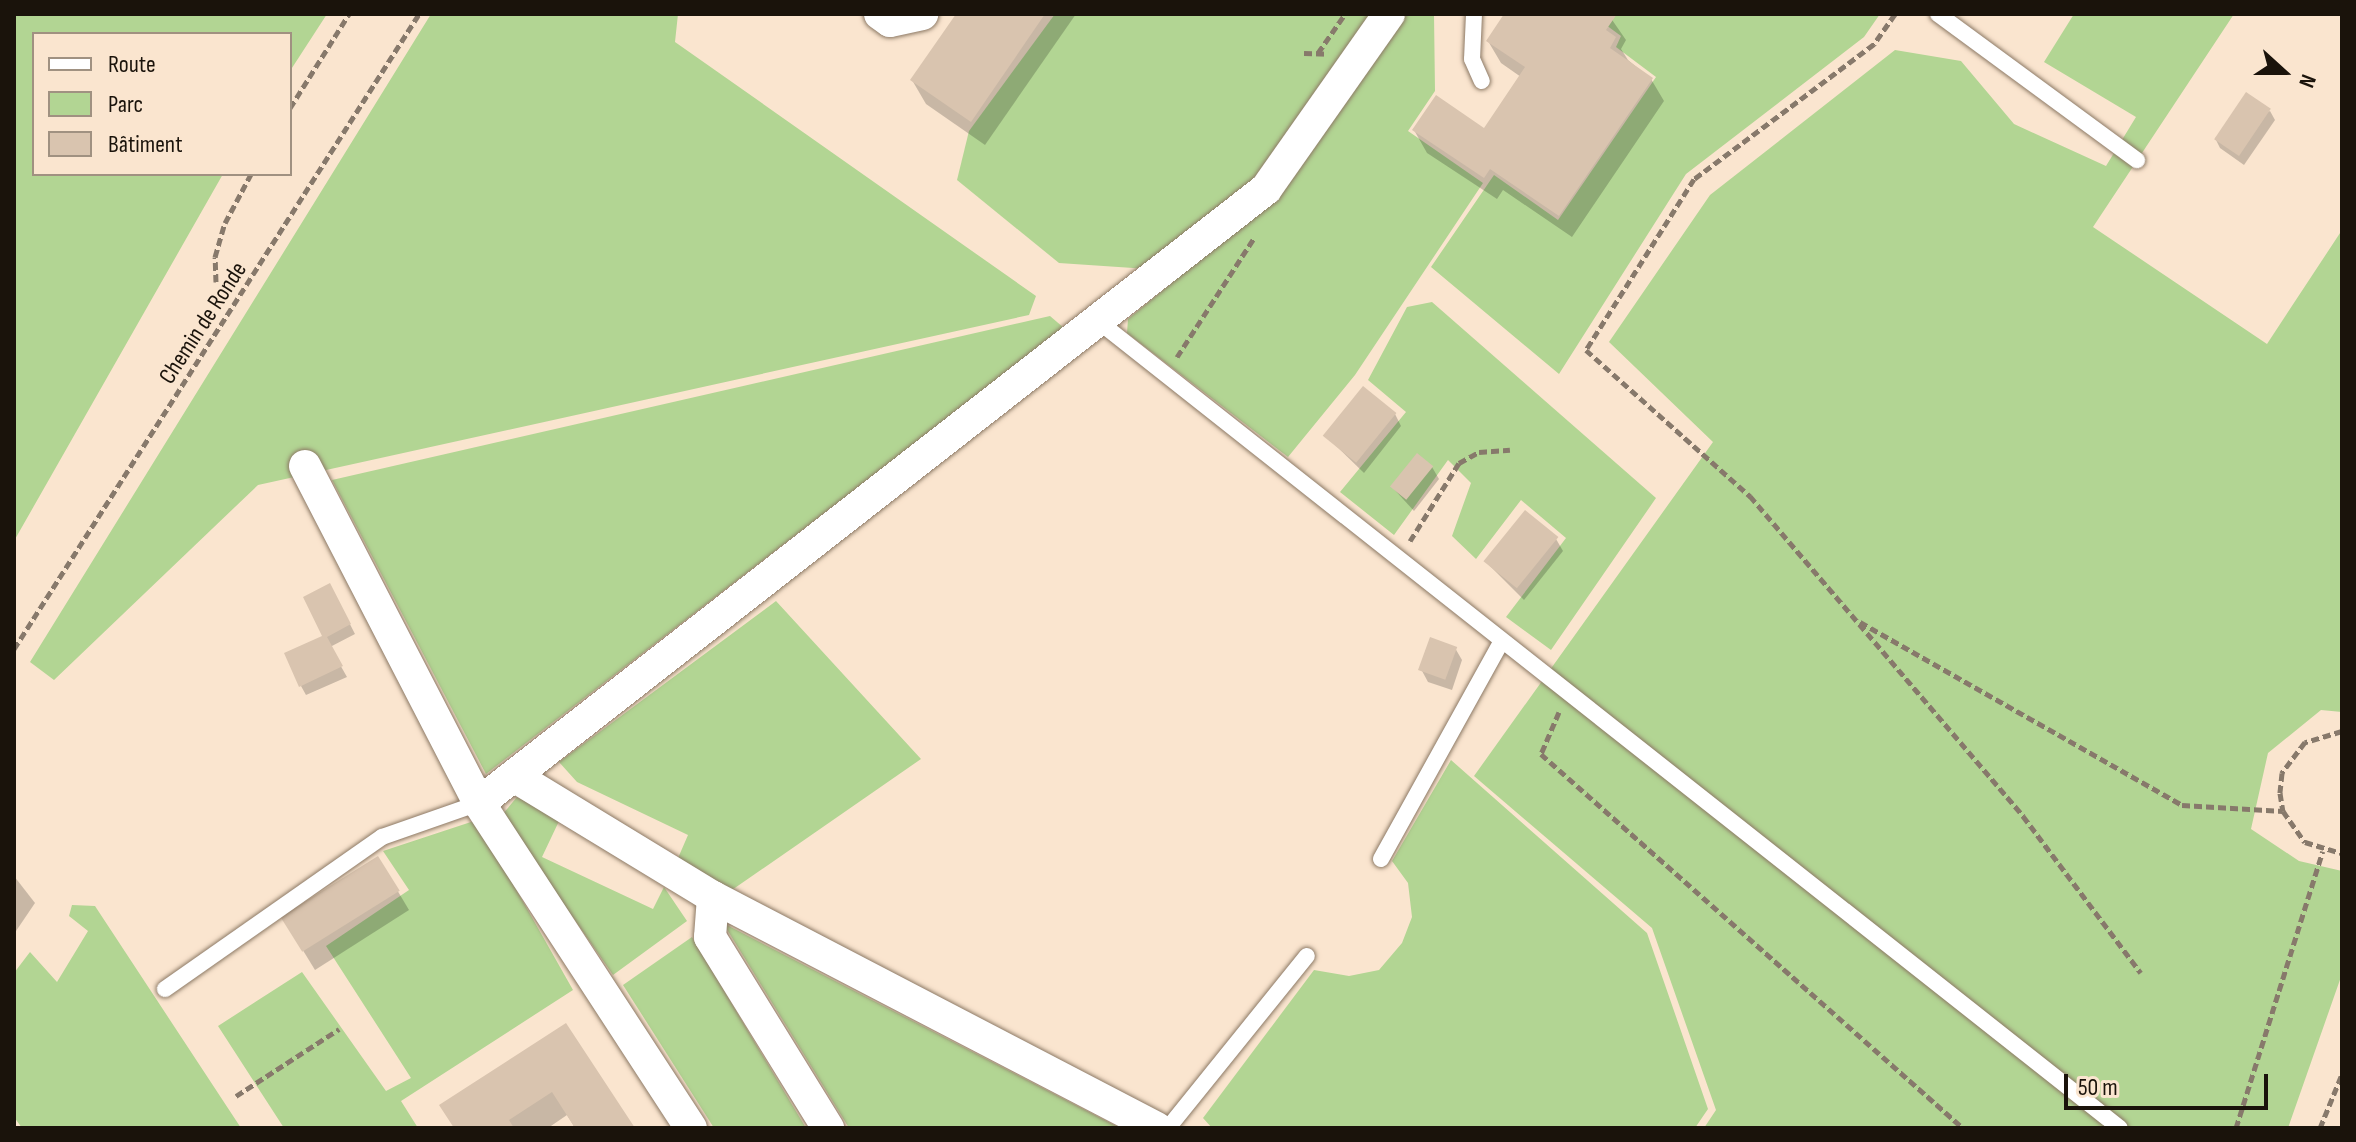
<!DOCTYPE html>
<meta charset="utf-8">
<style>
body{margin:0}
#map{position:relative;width:2356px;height:1142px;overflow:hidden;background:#fae5cf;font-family:"Sofia Sans Condensed",sans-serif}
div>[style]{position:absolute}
.green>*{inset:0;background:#b2d593}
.shadow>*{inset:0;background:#0003}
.building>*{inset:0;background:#d9c4af;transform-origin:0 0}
.path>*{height:5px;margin-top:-2.5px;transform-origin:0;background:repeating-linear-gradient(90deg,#87796b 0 8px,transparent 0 12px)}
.roads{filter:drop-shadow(0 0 2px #8c7965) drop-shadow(0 0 2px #8c7965)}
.lane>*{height:16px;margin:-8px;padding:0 8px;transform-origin:8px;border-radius:8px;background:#fff}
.street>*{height:32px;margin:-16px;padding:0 16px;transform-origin:16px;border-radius:16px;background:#fff}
span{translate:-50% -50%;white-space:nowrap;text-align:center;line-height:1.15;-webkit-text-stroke:8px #fae5cf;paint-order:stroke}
.street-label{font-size:24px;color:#1a130b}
.frame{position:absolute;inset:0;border:16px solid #1a130b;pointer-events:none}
.legend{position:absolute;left:32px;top:32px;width:260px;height:144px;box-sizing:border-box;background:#fae5cf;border:2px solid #a09181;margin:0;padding:10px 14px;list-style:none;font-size:24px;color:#1a130b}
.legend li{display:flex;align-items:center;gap:16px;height:40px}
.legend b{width:40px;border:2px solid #a09181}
.north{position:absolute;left:2244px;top:32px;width:80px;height:80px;-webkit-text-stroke:6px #fae5cf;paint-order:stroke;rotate:111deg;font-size:22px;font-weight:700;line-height:32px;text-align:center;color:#1a130b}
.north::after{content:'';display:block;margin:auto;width:28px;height:36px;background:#1a130b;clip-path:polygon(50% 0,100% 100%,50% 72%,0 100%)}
.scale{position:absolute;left:2064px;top:1074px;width:204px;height:36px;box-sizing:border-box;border:4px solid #1a130b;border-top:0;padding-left:10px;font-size:24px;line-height:28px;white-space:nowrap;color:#1a130b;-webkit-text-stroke:6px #fae5cf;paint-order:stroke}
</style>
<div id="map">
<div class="green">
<div style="clip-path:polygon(14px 14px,327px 14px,290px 71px,290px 34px,34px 34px,34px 174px,223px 174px,14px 541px)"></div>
<div style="clip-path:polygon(431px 14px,678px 14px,675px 42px,1036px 296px,1029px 315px,258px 485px,54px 680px,30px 662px)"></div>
<div style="clip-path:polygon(1055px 14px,1372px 14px,1255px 177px,1148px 269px,1059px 263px,957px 180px,969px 131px)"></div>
<div style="clip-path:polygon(1406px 14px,1434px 14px,1435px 91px,1408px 131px,1483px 183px,1355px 375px,1288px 457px,1127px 333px,1128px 319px,1257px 213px,1394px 22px)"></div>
<div style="clip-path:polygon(1591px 14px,1880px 14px,1864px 37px,1686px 174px,1559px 374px,1431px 267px,1494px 175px,1558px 220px,1656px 77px,1616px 47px,1621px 36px)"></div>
<div style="clip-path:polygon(2074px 14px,2234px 14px,2093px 227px,2267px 344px,2342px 230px,2342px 712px,2321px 710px,2268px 753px,2251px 829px,2299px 861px,2342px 871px,2342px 974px,2288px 1128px,1704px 1128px,1716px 1110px,1652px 928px,1474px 776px,1713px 442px,1609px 342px,1710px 195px,1895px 50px,1961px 61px,2014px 124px,2106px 166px,2136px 117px,2044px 62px)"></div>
<div style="clip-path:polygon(1432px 302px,1656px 498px,1551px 650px,1506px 617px,1566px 538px,1521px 500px,1476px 559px,1452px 536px,1471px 483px,1448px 460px,1394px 535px,1340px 492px,1406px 412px,1368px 380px,1407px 307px)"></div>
<div style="clip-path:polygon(1050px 316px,1064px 328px,486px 774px,332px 480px)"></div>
<div style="clip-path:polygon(776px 601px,921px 759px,729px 892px,675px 865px,688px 835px,577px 782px,559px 762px)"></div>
<div style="clip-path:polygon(1451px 760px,1647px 933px,1708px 1109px,1695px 1128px,1212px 1128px,1203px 1118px,1314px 970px,1349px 976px,1379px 970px,1402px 943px,1412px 917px,1408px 883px,1392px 861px)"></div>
<div style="clip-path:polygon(517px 797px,560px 819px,542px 857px,653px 909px,664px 887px,687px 921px,613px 975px,502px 815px)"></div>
<div style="clip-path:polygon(477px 820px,573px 990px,401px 1101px,418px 1128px,284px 1128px,218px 1026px,302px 972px,386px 1091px,411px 1078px,326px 946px,409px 890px,383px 851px)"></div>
<div style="clip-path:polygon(72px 905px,95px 906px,241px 1128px,22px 1128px,14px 1117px,14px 973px,30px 952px,57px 982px,88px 931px,69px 916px)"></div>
<div style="clip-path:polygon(723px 923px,1120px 1128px,849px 1128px)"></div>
<div style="clip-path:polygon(692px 937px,806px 1128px,714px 1128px,623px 985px)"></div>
</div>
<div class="shadow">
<div style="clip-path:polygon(958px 14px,1076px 14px,985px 145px,926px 104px,912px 80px)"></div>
<div style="clip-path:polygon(1507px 14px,1608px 14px,1626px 40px,1621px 49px,1628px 60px,1651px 79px,1664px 101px,1572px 237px,1503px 190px,1497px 199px,1427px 153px,1414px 130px,1484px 130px,1521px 77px,1501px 63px,1488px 41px)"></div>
<div style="clip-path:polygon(2270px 111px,2275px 120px,2244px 165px,2220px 148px,2215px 138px)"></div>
<div style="clip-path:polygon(1395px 414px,1401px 426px,1364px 473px,1327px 437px)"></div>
<div style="clip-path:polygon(1432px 467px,1439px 479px,1414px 511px,1392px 487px)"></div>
<div style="clip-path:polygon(1556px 539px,1563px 551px,1524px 600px,1487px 563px)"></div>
<div style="clip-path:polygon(335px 595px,355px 634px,330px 647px,347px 677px,306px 695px,301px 686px,325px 637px)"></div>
<div style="clip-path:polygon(1455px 648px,1462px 660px,1452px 690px,1428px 682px,1421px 669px)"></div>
<div style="clip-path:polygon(378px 858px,409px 910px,315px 970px,296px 939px)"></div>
<div style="clip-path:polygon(14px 876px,35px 903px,14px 934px)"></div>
<div style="clip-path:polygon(566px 1026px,632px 1128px,575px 1128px,567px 1115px,548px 1128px,455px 1128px)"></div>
</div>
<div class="building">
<div style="clip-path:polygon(956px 14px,1045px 14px,971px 122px,910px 80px)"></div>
<div style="clip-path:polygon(1504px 14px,1617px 14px,1606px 30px,1616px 37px,1610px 48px,1653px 78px,1559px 216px,1490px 169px,1484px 178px,1412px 130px,1436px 95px,1484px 128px,1525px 67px,1486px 41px)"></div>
<div style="left:2246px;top:92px;width:30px;height:57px;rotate:34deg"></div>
<div style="left:1363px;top:386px;width:43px;height:64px;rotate:39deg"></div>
<div style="left:1417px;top:453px;width:21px;height:43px;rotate:39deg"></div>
<div style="left:1525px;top:510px;width:43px;height:66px;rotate:39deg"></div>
<div style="clip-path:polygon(330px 583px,351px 624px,327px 637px,343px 666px,299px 687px,284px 653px,322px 636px,303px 597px)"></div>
<div style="left:1430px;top:637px;width:29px;height:35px;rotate:20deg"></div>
<div style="left:378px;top:856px;width:41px;height:115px;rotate:58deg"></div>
<div style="clip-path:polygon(566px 1023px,635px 1128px,575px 1128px,552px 1092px,509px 1120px,514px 1128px,454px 1128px,439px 1105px)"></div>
</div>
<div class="path">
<div style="left:1895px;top:14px;width:37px;rotate:125deg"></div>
<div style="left:1874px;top:44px;width:225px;rotate:143.1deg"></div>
<div style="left:1694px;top:179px;width:202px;rotate:122.3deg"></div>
<div style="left:1586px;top:350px;width:220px;rotate:41.7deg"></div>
<div style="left:1750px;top:496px;width:421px;rotate:49.5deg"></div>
<div style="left:2023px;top:816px;width:196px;rotate:53.1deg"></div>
<div style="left:1304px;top:53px;width:24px;rotate:2deg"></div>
<div style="left:1318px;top:53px;width:47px;rotate:-55.3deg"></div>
<div style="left:290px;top:108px;width:111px;rotate:-57.9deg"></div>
<div style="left:216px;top:282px;width:25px;rotate:-92deg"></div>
<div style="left:215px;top:257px;width:35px;rotate:-74deg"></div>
<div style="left:225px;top:223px;width:55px;rotate:-62deg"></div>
<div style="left:1177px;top:357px;width:142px;rotate:-57.1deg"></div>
<div style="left:1410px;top:541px;width:92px;rotate:-57.9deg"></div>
<div style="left:1459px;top:463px;width:23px;rotate:-29deg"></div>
<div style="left:1479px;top:452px;width:31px;rotate:-4deg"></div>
<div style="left:1860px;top:622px;width:370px;rotate:29.6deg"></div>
<div style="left:2182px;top:805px;width:101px;rotate:3.4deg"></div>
<div style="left:14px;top:649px;width:753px;rotate:-57.47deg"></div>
<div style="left:1559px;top:712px;width:46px;rotate:113.2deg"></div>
<div style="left:1541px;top:754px;width:564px;rotate:41.55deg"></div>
<div style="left:2342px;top:731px;width:39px;rotate:163deg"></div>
<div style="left:2305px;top:742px;width:39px;rotate:127deg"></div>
<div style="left:2282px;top:773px;width:20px;rotate:96deg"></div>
<div style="left:2280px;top:793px;width:18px;rotate:81deg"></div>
<div style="left:2283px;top:811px;width:38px;rotate:55deg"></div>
<div style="left:2305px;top:842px;width:39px;rotate:17deg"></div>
<div style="left:236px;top:1096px;width:123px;rotate:-33deg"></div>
<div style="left:2236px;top:1128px;width:290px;rotate:-72.6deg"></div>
<div style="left:2320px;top:1128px;width:58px;rotate:-67.8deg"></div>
</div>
<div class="roads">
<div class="lane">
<div style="left:1474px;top:14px;width:45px;rotate:92.5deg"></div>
<div style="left:1472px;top:59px;width:24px;rotate:66deg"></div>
<div style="left:1938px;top:14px;width:247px;rotate:36.3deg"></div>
<div style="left:1098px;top:321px;width:1302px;rotate:38.3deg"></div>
<div style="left:1381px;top:859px;width:249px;rotate:-61deg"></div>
<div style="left:165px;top:989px;width:265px;rotate:-35deg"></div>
<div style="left:382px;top:837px;width:103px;rotate:-19.3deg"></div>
<div style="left:1168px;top:1128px;width:221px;rotate:-51.1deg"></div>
</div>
<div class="street">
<div style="left:880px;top:14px;width:12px;rotate:35deg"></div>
<div style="left:890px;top:21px;width:33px;rotate:-12deg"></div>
<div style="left:305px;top:466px;width:379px;rotate:62.7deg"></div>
<div style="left:479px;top:803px;width:388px;rotate:56.9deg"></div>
<div style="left:514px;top:776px;width:233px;rotate:31.3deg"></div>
<div style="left:713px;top:897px;width:500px;rotate:27.5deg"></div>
<div style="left:479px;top:803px;width:998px;rotate:-37.96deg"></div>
<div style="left:1266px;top:189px;width:214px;rotate:-54.9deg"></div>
<div style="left:713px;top:897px;width:40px;rotate:94.3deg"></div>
<div style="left:710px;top:937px;width:225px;rotate:58.3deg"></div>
</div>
</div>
<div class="street-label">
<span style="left:203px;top:323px;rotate:-57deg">Chemin de Ronde</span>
</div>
<div class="frame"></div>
<ul class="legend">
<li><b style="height:10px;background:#fff"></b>Route</li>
<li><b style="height:22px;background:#b2d593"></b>Parc</li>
<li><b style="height:22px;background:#d9c4af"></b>Bâtiment</li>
</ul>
<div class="north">N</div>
<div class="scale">50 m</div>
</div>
